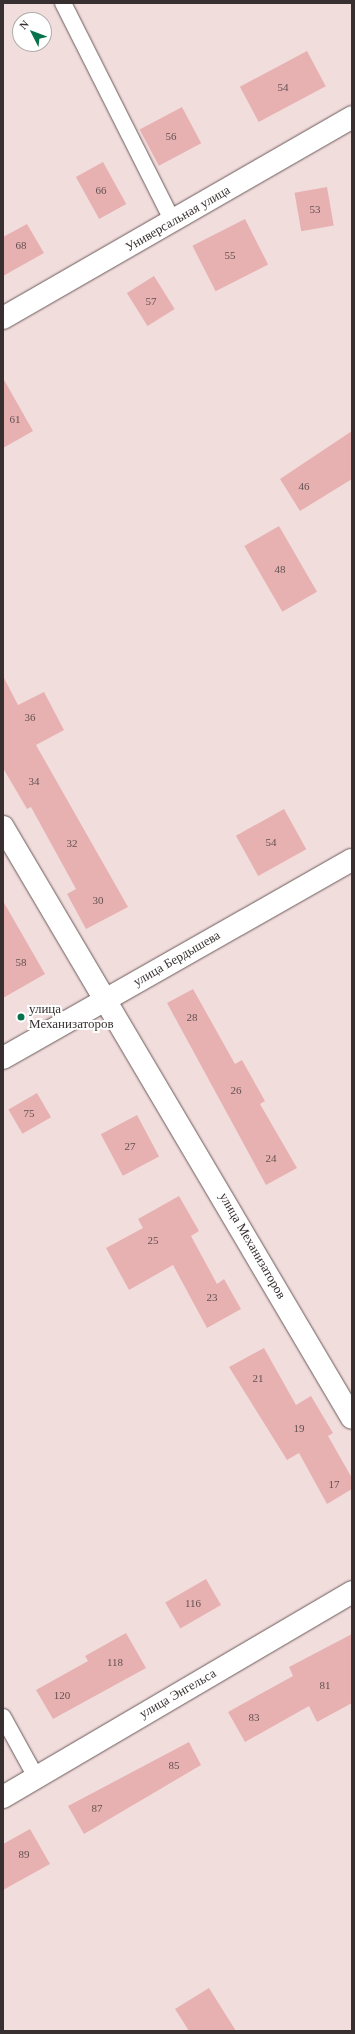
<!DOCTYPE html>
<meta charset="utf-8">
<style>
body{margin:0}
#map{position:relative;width:355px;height:2034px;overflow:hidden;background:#f2dddd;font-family:"Times New Roman",serif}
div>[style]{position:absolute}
.building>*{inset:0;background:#e7b1b2;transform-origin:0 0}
.roads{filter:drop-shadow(0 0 1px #6b5a5a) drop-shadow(0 0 1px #6b5a5a)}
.service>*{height:16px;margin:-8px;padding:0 8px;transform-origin:8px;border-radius:8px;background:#fff}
.minor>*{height:22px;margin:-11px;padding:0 11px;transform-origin:11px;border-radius:11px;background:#fff}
.tertiary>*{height:22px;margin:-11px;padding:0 11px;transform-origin:11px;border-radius:11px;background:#fff}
.dots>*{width:11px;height:11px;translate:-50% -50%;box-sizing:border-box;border:2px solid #fff;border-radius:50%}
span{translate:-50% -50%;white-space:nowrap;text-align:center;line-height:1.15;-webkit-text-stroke:4px #fff;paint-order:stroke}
.number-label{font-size:11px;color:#645050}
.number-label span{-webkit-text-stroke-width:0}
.street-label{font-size:13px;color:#383030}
.poi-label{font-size:13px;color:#383030}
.left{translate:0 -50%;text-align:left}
.frame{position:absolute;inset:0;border:4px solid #383030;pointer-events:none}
.north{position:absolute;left:12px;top:12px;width:40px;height:40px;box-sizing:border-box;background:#fff;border:1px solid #afacac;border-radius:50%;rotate:312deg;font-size:11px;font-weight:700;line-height:16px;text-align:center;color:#383030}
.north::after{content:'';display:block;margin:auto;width:14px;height:18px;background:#07734c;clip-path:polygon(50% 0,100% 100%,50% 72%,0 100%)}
</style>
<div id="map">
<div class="building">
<div style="left:307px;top:51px;width:40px;height:76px;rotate:62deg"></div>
<div style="left:182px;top:107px;width:41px;height:48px;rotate:62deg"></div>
<div style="left:103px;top:162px;width:48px;height:31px;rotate:61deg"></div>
<div style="left:327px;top:187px;width:39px;height:33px;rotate:80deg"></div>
<div style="left:245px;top:219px;width:51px;height:59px;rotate:63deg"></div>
<div style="clip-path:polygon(27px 224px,44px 253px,3px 276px,3px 237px)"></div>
<div style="left:154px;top:276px;width:39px;height:32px;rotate:58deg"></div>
<div style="clip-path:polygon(3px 378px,33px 431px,3px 448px)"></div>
<div style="clip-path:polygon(352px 431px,352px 479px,300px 511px,280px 479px)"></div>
<div style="left:279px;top:526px;width:76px;height:40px;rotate:60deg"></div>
<div style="clip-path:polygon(3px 676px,18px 705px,44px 692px,64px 730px,36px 745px,128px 907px,86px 929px,67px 894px,76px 889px,31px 807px,27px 809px,3px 768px)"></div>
<div style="left:284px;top:809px;width:46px;height:55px;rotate:61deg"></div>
<div style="clip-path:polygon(3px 901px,45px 974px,3px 998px)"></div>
<div style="clip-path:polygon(193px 989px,235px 1064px,242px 1060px,265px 1101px,260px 1104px,297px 1168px,266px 1185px,167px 1003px)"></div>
<div style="left:37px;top:1093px;width:28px;height:33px;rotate:60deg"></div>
<div style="left:137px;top:1115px;width:47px;height:41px;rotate:62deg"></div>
<div style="clip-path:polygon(179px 1196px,199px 1231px,191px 1236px,217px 1284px,224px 1279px,241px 1309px,207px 1328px,173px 1265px,129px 1290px,106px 1248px,143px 1228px,138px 1219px)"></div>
<div style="clip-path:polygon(264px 1348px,296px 1405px,311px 1396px,333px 1433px,328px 1436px,352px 1478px,352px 1489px,327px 1504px,299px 1453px,287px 1460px,229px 1367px)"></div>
<div style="left:206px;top:1579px;width:30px;height:47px;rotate:60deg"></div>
<div style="clip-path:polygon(126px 1633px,146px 1668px,53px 1719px,36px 1690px,88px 1661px,85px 1656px)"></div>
<div style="clip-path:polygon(352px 1634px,352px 1703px,317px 1722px,309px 1706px,245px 1742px,228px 1712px,293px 1676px,289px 1667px)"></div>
<div style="clip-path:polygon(189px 1742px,201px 1765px,84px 1834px,68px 1806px)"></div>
<div style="clip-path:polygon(30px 1829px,50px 1864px,3px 1890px,3px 1844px)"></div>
<div style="clip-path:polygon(209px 1988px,236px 2031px,189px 2031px,175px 2009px)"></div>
</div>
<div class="roads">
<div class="service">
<div style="left:63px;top:3px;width:245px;rotate:63.3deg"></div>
<div style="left:3px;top:1717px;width:68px;rotate:61.2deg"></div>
</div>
<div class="minor">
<div style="left:3px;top:318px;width:403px;rotate:-29.9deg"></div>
<div style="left:3px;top:827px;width:686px;rotate:59.44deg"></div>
<div style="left:3px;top:1797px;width:405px;rotate:-30.4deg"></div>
</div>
<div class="tertiary">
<div style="left:3px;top:1058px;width:401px;rotate:-29.6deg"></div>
</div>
</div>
<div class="dots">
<div style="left:21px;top:1017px;background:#07734c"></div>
</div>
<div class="number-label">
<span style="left:283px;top:87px">54</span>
<span style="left:171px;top:136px">56</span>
<span style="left:101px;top:190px">66</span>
<span style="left:315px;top:209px">53</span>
<span style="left:21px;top:245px">68</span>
<span style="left:230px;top:255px">55</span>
<span style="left:151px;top:301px">57</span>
<span style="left:15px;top:419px">61</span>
<span style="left:304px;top:486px">46</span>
<span style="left:280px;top:569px">48</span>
<span style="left:30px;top:717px">36</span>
<span style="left:34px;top:781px">34</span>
<span style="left:271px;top:842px">54</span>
<span style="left:72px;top:843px">32</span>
<span style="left:98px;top:900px">30</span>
<span style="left:21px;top:962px">58</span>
<span style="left:192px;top:1017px">28</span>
<span style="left:236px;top:1090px">26</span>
<span style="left:29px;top:1113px">75</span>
<span style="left:130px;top:1146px">27</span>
<span style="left:271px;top:1158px">24</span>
<span style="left:153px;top:1240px">25</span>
<span style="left:212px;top:1297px">23</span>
<span style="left:258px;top:1378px">21</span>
<span style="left:299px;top:1428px">19</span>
<span style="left:334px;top:1484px">17</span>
<span style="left:193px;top:1603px">116</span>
<span style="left:115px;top:1662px">118</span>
<span style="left:325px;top:1685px">81</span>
<span style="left:62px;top:1695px">120</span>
<span style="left:254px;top:1717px">83</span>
<span style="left:174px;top:1765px">85</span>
<span style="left:97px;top:1808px">87</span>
<span style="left:24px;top:1854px">89</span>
</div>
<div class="street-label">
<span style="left:178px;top:219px;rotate:-30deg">Универсальная улица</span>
<span style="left:177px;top:959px;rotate:-30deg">улица Бердышева</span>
<span style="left:252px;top:1246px;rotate:60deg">улица Механизаторов</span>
<span style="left:178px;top:1694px;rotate:-30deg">улица Энгельса</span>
</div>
<div class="poi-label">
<span class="left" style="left:29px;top:1017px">улица<br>Механизаторов</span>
</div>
<div class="frame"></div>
<div class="north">N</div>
</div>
